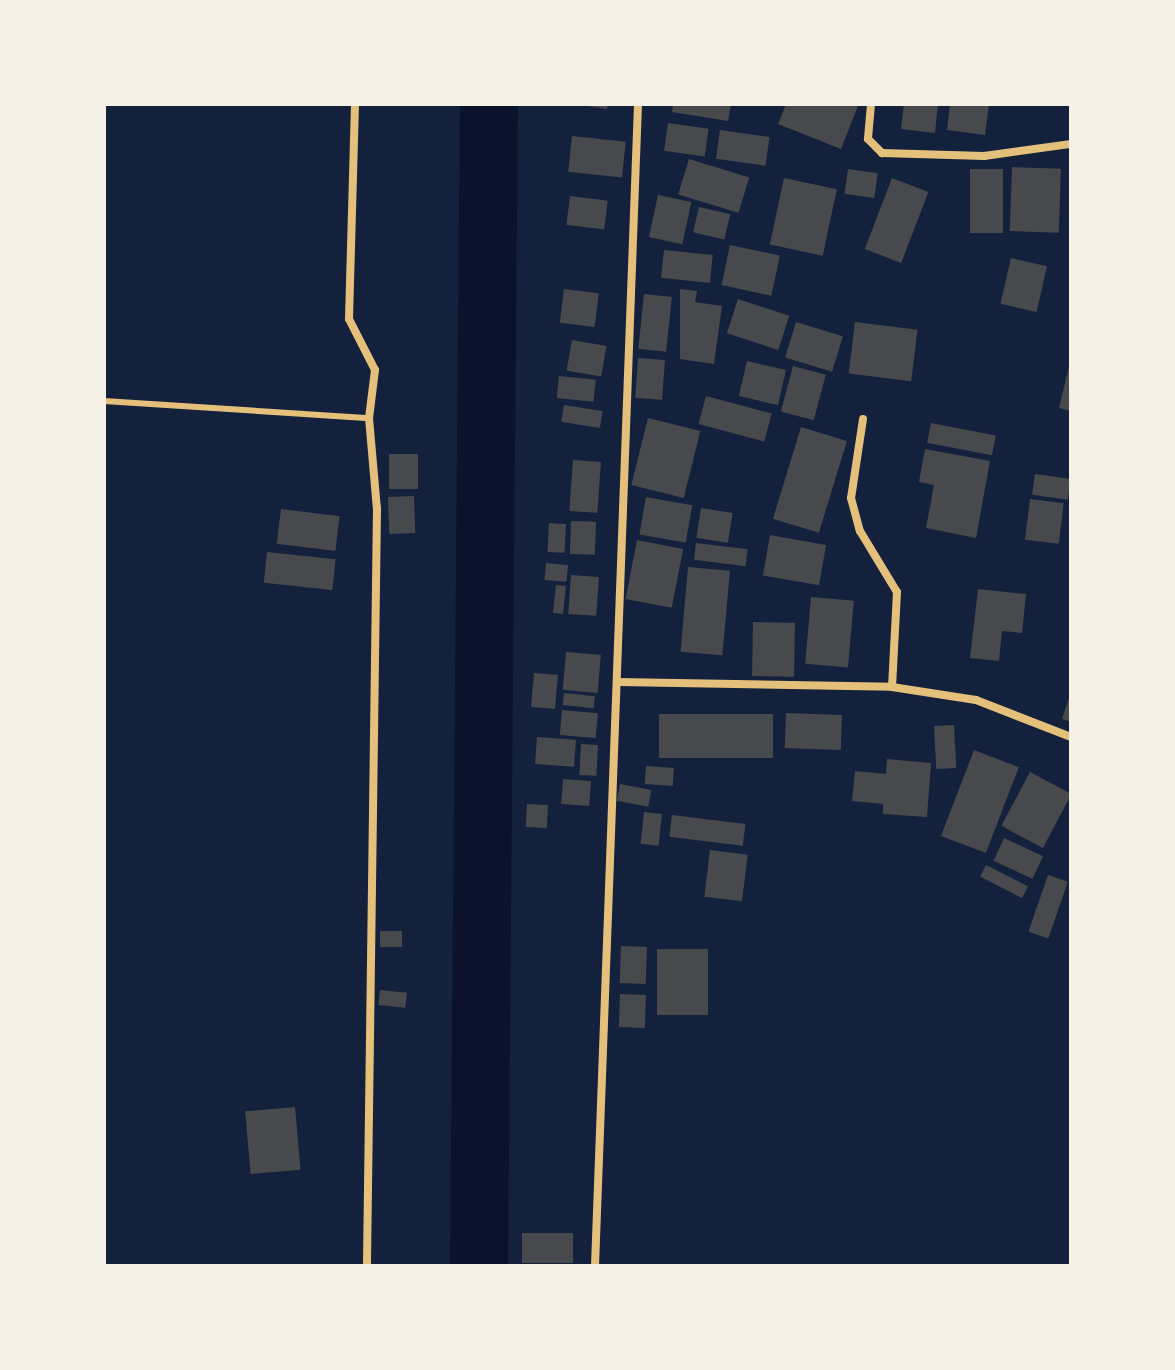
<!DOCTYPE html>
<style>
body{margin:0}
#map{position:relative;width:1175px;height:1370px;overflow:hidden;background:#14213d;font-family:Manrope,sans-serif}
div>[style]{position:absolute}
.river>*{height:58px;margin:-29px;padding:0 29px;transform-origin:29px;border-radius:29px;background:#0b132b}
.building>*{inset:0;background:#48494c;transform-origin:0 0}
.service>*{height:6px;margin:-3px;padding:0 3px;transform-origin:3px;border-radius:3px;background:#e5c07b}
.minor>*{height:8px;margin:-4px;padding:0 4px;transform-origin:4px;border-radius:4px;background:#e5c07b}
span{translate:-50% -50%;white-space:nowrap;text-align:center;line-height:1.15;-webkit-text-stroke:6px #f6f1e7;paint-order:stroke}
.frame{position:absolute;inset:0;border:106px solid #f6f1e7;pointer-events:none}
</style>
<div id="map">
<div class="river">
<div style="left:479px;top:1266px;width:1162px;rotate:-89.51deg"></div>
</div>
<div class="building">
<div style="clip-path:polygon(574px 104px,608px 104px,607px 109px)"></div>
<div style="clip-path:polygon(673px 104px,731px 104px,728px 121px,672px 112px)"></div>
<div style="clip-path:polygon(786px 104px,855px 104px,858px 106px,841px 149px,778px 124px)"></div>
<div style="clip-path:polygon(904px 104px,938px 104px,935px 133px,901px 129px)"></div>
<div style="clip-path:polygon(950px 104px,989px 104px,985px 135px,947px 130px)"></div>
<div style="left:668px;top:123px;width:41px;height:28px;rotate:8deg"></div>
<div style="left:720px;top:130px;width:50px;height:29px;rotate:8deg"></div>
<div style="left:572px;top:136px;width:54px;height:36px;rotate:6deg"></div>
<div style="left:689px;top:159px;width:63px;height:37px;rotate:17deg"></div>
<div style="left:1012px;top:167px;width:49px;height:64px;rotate:2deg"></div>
<div style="left:848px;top:169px;width:30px;height:25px;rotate:8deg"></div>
<div style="left:970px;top:169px;width:33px;height:64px"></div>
<div style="left:784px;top:178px;width:54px;height:68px;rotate:12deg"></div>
<div style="left:892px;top:178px;width:39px;height:76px;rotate:21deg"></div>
<div style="left:658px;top:195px;width:34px;height:43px;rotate:12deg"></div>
<div style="left:570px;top:196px;width:38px;height:29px;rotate:7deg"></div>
<div style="left:699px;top:207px;width:32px;height:26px;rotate:13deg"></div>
<div style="left:730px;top:245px;width:51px;height:41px;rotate:12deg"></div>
<div style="left:664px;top:250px;width:49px;height:28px;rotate:6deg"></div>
<div style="left:1011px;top:258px;width:37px;height:47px;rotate:13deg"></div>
<div style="left:564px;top:289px;width:35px;height:34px;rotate:7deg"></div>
<div style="clip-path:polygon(680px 289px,697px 291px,695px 302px,722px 306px,714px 364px,680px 359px)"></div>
<div style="left:644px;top:294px;width:28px;height:55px;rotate:6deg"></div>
<div style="left:738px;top:299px;width:54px;height:36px;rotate:18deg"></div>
<div style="left:796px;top:322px;width:49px;height:37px;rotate:17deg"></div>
<div style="left:855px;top:322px;width:63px;height:52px;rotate:7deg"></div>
<div style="left:572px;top:340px;width:35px;height:31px;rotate:10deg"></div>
<div style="left:638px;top:358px;width:27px;height:40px;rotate:4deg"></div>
<div style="left:747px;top:361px;width:40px;height:36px;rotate:13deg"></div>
<div style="clip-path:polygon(1070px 362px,1071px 362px,1071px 411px,1059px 408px)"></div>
<div style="left:793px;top:366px;width:34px;height:47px;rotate:15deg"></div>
<div style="left:559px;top:376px;width:37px;height:22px;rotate:6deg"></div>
<div style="left:706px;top:396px;width:68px;height:29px;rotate:15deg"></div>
<div style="left:564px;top:405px;width:39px;height:17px;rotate:9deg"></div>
<div style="left:648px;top:418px;width:54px;height:69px;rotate:14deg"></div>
<div style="left:931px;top:423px;width:66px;height:20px;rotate:11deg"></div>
<div style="left:801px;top:427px;width:48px;height:96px;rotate:17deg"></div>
<div style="clip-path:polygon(925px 449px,990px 461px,976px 538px,926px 528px,934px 485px,919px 482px)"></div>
<div style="left:389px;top:454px;width:29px;height:35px"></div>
<div style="left:573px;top:460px;width:28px;height:51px;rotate:4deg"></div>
<div style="left:1035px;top:474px;width:36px;height:21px;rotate:8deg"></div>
<div style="left:414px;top:496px;width:37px;height:26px;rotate:88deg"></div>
<div style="left:646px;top:497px;width:47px;height:38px;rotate:10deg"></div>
<div style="left:1030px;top:499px;width:34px;height:41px;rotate:7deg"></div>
<div style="left:701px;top:508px;width:32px;height:30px;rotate:9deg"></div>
<div style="left:281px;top:509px;width:59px;height:35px;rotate:7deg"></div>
<div style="left:571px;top:521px;width:25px;height:33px;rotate:2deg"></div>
<div style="left:549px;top:523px;width:17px;height:29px;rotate:3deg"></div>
<div style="left:770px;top:535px;width:57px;height:41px;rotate:10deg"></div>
<div style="left:637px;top:540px;width:47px;height:60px;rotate:11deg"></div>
<div style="left:696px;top:543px;width:52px;height:17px;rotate:7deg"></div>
<div style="left:267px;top:552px;width:69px;height:31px;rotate:6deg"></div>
<div style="left:546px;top:563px;width:22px;height:17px;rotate:5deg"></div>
<div style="left:688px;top:567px;width:42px;height:85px;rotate:5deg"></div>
<div style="left:571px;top:575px;width:28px;height:39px;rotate:4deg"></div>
<div style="left:556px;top:585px;width:10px;height:28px;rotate:6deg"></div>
<div style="clip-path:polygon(978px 589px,1026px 594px,1022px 633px,1002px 631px,999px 661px,970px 658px)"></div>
<div style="left:811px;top:597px;width:43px;height:67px;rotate:5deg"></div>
<div style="left:753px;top:622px;width:42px;height:54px;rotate:1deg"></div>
<div style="left:566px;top:652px;width:35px;height:38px;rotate:5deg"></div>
<div style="left:534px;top:673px;width:24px;height:34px;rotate:5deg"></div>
<div style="clip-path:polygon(1071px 692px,1071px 722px,1062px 719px)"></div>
<div style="left:564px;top:693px;width:31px;height:12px;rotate:6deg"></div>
<div style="left:562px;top:710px;width:36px;height:25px;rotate:5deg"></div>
<div style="left:786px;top:713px;width:56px;height:35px;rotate:2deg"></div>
<div style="left:659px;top:714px;width:114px;height:44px"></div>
<div style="left:954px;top:725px;width:43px;height:20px;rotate:87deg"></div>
<div style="left:537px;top:737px;width:39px;height:27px;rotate:4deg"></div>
<div style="left:581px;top:744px;width:17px;height:31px;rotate:3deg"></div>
<div style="left:974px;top:750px;width:48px;height:92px;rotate:21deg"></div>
<div style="clip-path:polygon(887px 759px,931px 763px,927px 817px,883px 814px,883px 804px,852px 801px,855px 771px,886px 774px)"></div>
<div style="left:646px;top:766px;width:28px;height:18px;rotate:4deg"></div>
<div style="left:1030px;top:772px;width:47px;height:61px;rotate:28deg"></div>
<div style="left:563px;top:779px;width:28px;height:25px;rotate:4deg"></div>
<div style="left:620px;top:784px;width:32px;height:17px;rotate:11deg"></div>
<div style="left:527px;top:804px;width:21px;height:23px;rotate:3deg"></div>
<div style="left:644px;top:812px;width:18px;height:32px;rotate:6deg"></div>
<div style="left:672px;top:815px;width:74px;height:22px;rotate:7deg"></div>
<div style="left:1004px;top:838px;width:43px;height:25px;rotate:25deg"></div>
<div style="left:710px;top:850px;width:38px;height:47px;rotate:7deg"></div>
<div style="left:986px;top:865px;width:47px;height:13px;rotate:27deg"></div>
<div style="left:1048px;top:875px;width:21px;height:60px;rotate:19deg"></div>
<div style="left:380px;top:931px;width:22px;height:16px"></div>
<div style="left:621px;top:946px;width:26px;height:37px;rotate:2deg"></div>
<div style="left:657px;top:949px;width:51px;height:66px"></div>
<div style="left:380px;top:990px;width:27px;height:15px;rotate:6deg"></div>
<div style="left:620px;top:994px;width:26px;height:33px;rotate:2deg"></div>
<div style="left:295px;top:1107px;width:63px;height:50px;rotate:85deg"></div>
<div style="left:522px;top:1233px;width:51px;height:30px"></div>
</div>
<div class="service">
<div style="left:104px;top:401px;width:266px;rotate:3.7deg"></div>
</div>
<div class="minor">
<div style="left:355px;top:104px;width:215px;rotate:91.6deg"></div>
<div style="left:349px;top:319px;width:57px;rotate:63deg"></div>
<div style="left:375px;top:370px;width:48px;rotate:97.1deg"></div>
<div style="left:369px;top:418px;width:91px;rotate:85deg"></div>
<div style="left:377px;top:509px;width:757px;rotate:90.76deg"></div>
<div style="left:871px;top:104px;width:35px;rotate:95deg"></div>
<div style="left:868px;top:139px;width:20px;rotate:45deg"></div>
<div style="left:882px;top:153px;width:102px;rotate:1.7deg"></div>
<div style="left:984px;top:156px;width:88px;rotate:-7.9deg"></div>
<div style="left:863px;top:419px;width:80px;rotate:98.6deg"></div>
<div style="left:851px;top:498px;width:34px;rotate:75deg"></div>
<div style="left:860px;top:531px;width:71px;rotate:58.8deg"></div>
<div style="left:897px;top:592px;width:95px;rotate:93deg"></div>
<div style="left:618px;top:682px;width:274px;rotate:1deg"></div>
<div style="left:892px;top:687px;width:85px;rotate:8.8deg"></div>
<div style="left:976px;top:700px;width:102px;rotate:21.3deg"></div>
<div style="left:595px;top:1266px;width:1163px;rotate:-87.88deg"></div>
</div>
<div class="frame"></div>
</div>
